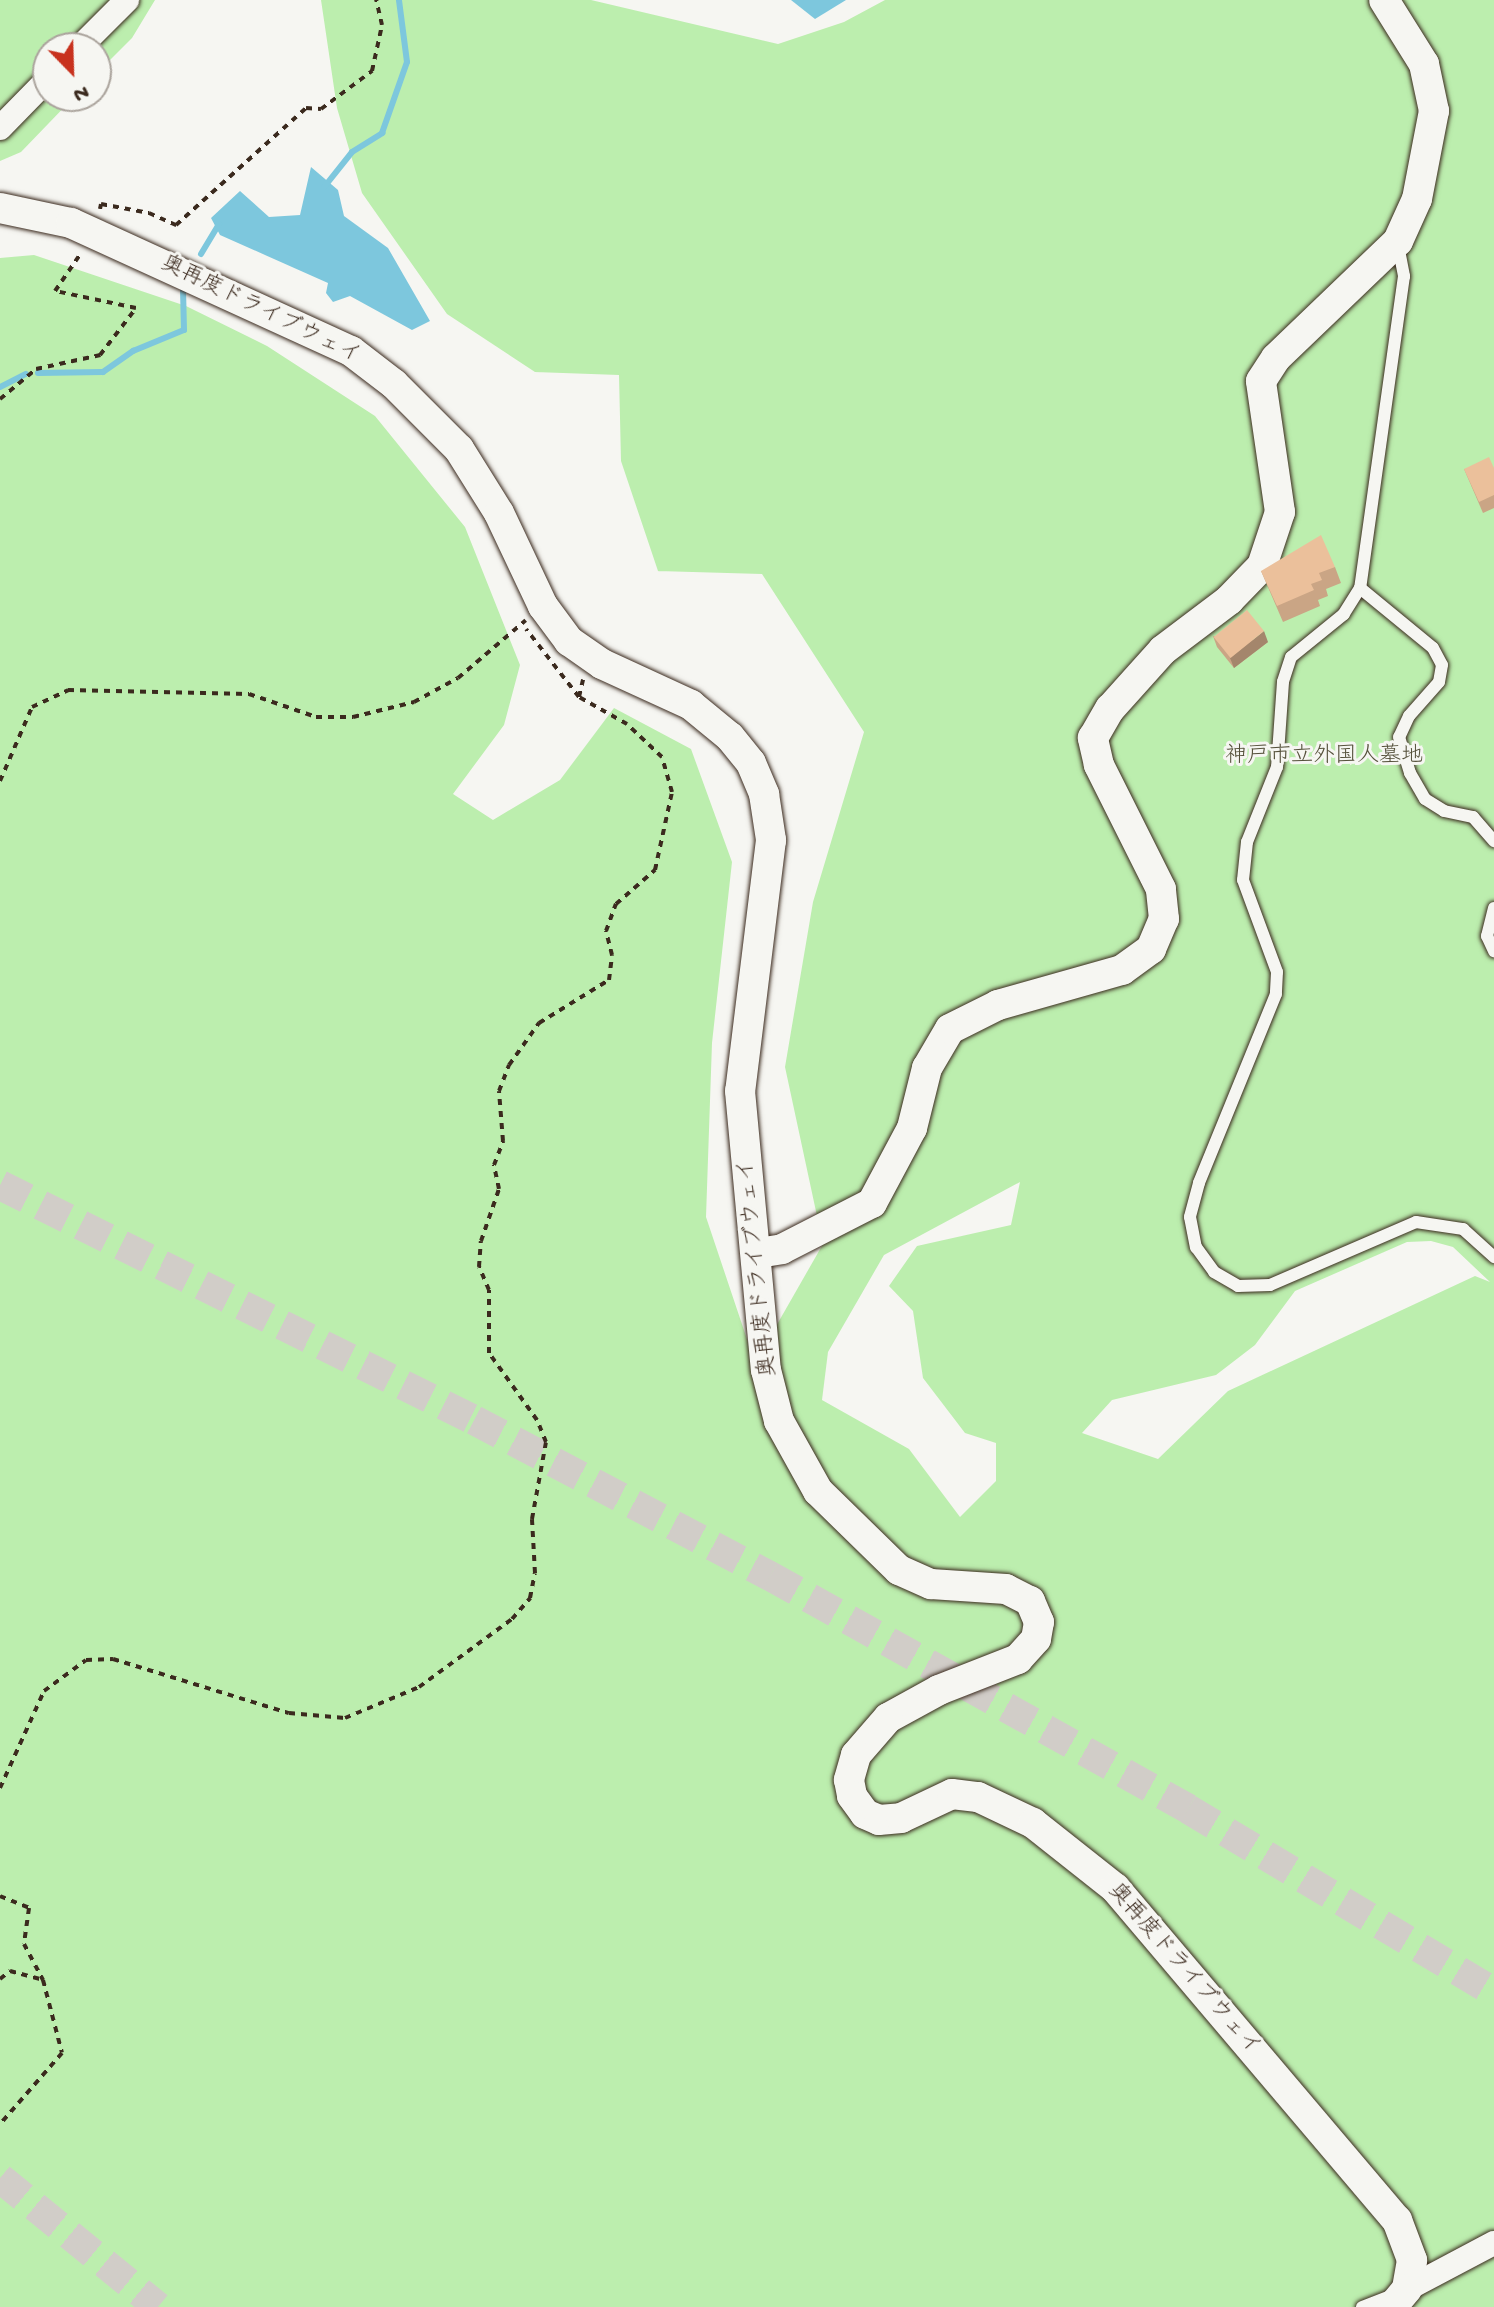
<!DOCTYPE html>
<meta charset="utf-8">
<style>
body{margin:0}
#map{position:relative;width:1494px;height:2307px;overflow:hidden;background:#f6f6f2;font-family:"Gochi Hand","Klee One",sans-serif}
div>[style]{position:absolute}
.green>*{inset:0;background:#bceeae}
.water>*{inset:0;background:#7dc7dd}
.stream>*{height:6px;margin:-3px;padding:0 3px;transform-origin:3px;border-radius:3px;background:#7dc7dd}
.tertiary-tunnel>*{height:30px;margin-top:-15px;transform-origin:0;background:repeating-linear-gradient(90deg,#d1cdc8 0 30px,transparent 0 45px)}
.path>*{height:4px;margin-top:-2px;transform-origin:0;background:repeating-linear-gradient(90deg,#3b2a1e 0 6px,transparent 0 12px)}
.roads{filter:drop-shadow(0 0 2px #3b2a1e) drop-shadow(0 0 2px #3b2a1e)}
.service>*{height:12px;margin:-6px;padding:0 6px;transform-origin:6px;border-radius:6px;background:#f6f6f2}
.minor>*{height:24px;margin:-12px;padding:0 12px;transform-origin:12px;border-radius:12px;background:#f6f6f2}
.tertiary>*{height:30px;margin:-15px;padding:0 15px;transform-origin:15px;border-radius:15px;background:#f6f6f2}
.wall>*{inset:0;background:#caa585}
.shaded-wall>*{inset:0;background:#a4866c}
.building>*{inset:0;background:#ebc09b;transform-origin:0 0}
span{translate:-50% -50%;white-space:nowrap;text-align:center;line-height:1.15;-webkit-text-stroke:6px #f6f6f2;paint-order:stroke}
.street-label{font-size:22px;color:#3b2a1e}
.park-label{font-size:22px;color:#55513b}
.north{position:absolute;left:32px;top:32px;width:80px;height:80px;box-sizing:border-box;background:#f6f6f2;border:2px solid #aba49d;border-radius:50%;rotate:157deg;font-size:22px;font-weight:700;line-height:32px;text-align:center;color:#3b2a1e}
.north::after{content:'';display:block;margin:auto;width:28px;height:36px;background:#c8321e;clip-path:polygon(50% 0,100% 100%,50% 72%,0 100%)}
</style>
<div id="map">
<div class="green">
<div style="clip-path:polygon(0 0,155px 0,132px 38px,96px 74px,96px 48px,48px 48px,48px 96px,75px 96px,21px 152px,0 161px)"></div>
<div style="clip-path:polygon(evenodd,321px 0,591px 0,778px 44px,844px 22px,885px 0,1494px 0,1494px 2307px,0 2307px,0 258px,34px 255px,186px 306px,267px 346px,375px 416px,465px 527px,520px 665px,504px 725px,453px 794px,493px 820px,560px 780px,614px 708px,691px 749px,732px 862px,712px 1043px,706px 1217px,755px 1363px,823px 1244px,785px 1067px,813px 902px,864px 732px,762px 574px,658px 571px,621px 461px,619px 375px,535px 372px,447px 314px,362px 193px,337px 108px,321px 0,1020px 1182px,1011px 1225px,917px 1246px,889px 1286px,913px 1311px,923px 1378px,965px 1433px,996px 1443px,996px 1481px,960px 1517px,909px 1449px,822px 1400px,828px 1352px,884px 1255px,1020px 1182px,321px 0,1431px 1241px,1453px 1247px,1490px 1282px,1475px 1276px,1228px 1391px,1158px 1459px,1082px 1433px,1112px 1400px,1216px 1375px,1255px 1345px,1295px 1291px,1407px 1242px,1431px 1241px)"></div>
</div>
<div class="water">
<div style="clip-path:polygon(791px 0,846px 0,815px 19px)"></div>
<div style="clip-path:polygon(311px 167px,338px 190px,344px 216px,388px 248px,430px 321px,412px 330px,350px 296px,333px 302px,326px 293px,328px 283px,220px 235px,211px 218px,240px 191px,269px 217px,300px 215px)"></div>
</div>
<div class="stream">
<div style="left:325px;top:186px;width:43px;rotate:-51.5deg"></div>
<div style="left:352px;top:152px;width:36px;rotate:-32deg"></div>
<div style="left:382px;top:133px;width:75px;rotate:-70.6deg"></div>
<div style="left:407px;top:62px;width:63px;rotate:-97.4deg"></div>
<div style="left:201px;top:254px;width:35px;rotate:-59deg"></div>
<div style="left:38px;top:373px;width:65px;rotate:-0.9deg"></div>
<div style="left:103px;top:372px;width:37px;rotate:-35deg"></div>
<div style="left:133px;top:351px;width:55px;rotate:-22.4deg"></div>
<div style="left:184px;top:330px;width:41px;rotate:-91.4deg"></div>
<div style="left:0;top:387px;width:29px;rotate:-27deg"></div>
</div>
<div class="tertiary-tunnel">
<div style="left:0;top:1185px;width:529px;rotate:26.37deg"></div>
<div style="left:474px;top:1420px;width:335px;rotate:27.8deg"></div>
<div style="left:770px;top:1576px;width:479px;rotate:29.1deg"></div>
<div style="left:1188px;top:1809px;width:357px;rotate:30.9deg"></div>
<div style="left:0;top:2178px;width:204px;rotate:39.2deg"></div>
</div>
<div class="path">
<div style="left:100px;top:209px;width:5px;rotate:-79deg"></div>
<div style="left:101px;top:204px;width:49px;rotate:10.6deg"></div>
<div style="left:149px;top:213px;width:30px;rotate:24deg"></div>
<div style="left:176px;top:225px;width:175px;rotate:-42deg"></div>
<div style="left:306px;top:108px;width:15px;rotate:4deg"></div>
<div style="left:321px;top:109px;width:64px;rotate:-36.7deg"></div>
<div style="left:372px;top:71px;width:47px;rotate:-77.7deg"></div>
<div style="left:382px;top:25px;width:26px;rotate:-103deg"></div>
<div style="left:0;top:399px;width:47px;rotate:-39.8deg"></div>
<div style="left:36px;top:369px;width:66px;rotate:-12.3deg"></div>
<div style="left:100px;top:355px;width:59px;rotate:-52.5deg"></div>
<div style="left:136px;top:308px;width:83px;rotate:-168.1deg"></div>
<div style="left:55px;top:291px;width:46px;rotate:-55.6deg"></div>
<div style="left:579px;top:697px;width:18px;rotate:-77deg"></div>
<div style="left:0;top:781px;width:81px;rotate:-66.6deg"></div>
<div style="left:32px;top:707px;width:40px;rotate:-25deg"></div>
<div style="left:68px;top:690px;width:181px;rotate:1.3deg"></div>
<div style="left:249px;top:694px;width:71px;rotate:18.9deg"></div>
<div style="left:316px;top:717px;width:37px"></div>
<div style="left:353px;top:717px;width:63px;rotate:-13.8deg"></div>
<div style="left:414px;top:702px;width:50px;rotate:-28.6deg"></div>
<div style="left:458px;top:678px;width:89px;rotate:-40.5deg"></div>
<div style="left:0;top:1788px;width:107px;rotate:-65.6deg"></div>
<div style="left:44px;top:1691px;width:52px;rotate:-36.4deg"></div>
<div style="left:86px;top:1660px;width:27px;rotate:-2deg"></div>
<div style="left:113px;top:1659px;width:184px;rotate:17.1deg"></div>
<div style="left:289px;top:1713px;width:56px;rotate:5.1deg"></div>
<div style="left:345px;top:1718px;width:80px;rotate:-22.7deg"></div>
<div style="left:419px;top:1687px;width:115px;rotate:-36.2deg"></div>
<div style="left:512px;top:1619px;width:28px;rotate:-49deg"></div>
<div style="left:530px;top:1598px;width:25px;rotate:-79deg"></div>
<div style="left:535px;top:1573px;width:54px;rotate:-93.2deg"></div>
<div style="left:532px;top:1519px;width:78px;rotate:-79.7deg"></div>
<div style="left:546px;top:1442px;width:24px;rotate:-112deg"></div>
<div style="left:537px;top:1420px;width:82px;rotate:-125.6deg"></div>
<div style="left:489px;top:1353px;width:63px;rotate:-90deg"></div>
<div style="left:489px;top:1290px;width:25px;rotate:-113deg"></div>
<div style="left:479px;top:1267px;width:26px;rotate:-86deg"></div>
<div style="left:481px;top:1241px;width:55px;rotate:-70.9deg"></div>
<div style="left:499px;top:1189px;width:25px;rotate:-102deg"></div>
<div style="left:494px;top:1165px;width:26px;rotate:-69deg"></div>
<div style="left:503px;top:1141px;width:50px;rotate:-94.6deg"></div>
<div style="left:499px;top:1091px;width:28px;rotate:-69deg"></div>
<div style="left:509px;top:1065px;width:52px;rotate:-54.5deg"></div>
<div style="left:539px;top:1023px;width:82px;rotate:-31.6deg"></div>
<div style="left:609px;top:980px;width:25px;rotate:-83deg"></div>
<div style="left:612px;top:955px;width:25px;rotate:-104deg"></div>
<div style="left:606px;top:931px;width:29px;rotate:-70deg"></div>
<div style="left:616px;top:904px;width:52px;rotate:-41.1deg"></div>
<div style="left:655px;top:870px;width:80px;rotate:-77.7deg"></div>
<div style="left:672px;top:792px;width:36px;rotate:-106deg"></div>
<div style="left:662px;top:757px;width:48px;rotate:-136.7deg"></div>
<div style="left:627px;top:724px;width:55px;rotate:-150.6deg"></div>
<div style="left:579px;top:697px;width:86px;rotate:-127.9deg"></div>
<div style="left:0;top:1896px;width:31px;rotate:22deg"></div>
<div style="left:29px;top:1908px;width:36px;rotate:98deg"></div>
<div style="left:24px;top:1944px;width:41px;rotate:62.2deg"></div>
<div style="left:0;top:1979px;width:13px;rotate:-39deg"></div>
<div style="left:10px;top:1971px;width:34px;rotate:15deg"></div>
<div style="left:43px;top:1980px;width:75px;rotate:75.4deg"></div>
<div style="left:62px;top:2053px;width:94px;rotate:131.1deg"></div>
</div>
<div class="roads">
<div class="service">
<div style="left:1398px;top:245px;width:32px;rotate:79deg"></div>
<div style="left:1404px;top:276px;width:315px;rotate:98deg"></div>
<div style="left:1360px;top:588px;width:31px;rotate:122deg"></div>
<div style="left:1344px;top:614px;width:68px;rotate:140.9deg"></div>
<div style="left:1291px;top:657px;width:26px;rotate:108deg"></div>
<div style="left:1283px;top:682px;width:85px;rotate:94deg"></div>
<div style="left:1277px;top:767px;width:81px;rotate:111.8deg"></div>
<div style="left:1247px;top:842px;width:38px;rotate:96deg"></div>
<div style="left:1243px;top:880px;width:98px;rotate:69.7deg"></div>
<div style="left:1277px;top:972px;width:22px;rotate:93deg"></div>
<div style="left:1276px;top:994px;width:204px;rotate:112.2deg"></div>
<div style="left:1199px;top:1183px;width:35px;rotate:105deg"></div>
<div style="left:1190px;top:1217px;width:31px;rotate:79deg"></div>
<div style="left:1196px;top:1247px;width:31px;rotate:54deg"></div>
<div style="left:1214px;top:1272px;width:28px;rotate:30deg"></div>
<div style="left:1238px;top:1286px;width:32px;rotate:-2deg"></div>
<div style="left:1270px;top:1285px;width:159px;rotate:-23.3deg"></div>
<div style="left:1416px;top:1222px;width:48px;rotate:8.5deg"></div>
<div style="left:1463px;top:1229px;width:42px;rotate:42.1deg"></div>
<div style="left:1360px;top:588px;width:94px;rotate:39.4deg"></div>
<div style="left:1433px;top:648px;width:19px;rotate:62deg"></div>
<div style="left:1442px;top:665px;width:17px;rotate:100deg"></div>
<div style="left:1439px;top:682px;width:45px;rotate:131.4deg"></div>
<div style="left:1409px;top:716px;width:23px;rotate:115deg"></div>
<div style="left:1399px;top:737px;width:38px;rotate:73deg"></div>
<div style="left:1410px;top:773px;width:30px;rotate:60deg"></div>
<div style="left:1425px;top:799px;width:22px;rotate:32deg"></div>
<div style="left:1444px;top:811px;width:30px;rotate:12deg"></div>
<div style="left:1473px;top:817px;width:32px;rotate:49deg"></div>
<div style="left:1494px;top:908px;width:29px;rotate:104deg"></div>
<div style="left:1487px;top:936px;width:17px;rotate:65deg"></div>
<div style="left:1362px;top:2307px;width:33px;rotate:-21deg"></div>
</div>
<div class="minor">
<div style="left:79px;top:48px;width:68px;rotate:-45deg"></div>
<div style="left:0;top:128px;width:69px;rotate:-45.6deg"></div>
<div style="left:1407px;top:2289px;width:98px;rotate:-27.9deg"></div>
</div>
<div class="tertiary">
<div style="left:0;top:208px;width:73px;rotate:11.9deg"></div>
<div style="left:71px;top:223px;width:308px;rotate:24.6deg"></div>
<div style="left:351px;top:351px;width:54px;rotate:37.5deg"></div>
<div style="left:394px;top:384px;width:92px;rotate:45deg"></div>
<div style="left:459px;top:449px;width:75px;rotate:58deg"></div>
<div style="left:499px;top:513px;width:103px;rotate:64.7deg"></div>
<div style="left:543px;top:606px;width:44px;rotate:53.4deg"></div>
<div style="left:569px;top:641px;width:40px;rotate:34.9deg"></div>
<div style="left:602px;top:664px;width:98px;rotate:24.7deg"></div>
<div style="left:691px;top:705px;width:50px;rotate:39.4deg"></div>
<div style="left:730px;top:737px;width:33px;rotate:51deg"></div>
<div style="left:751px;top:763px;width:34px;rotate:67deg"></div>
<div style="left:764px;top:794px;width:47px;rotate:81.3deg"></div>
<div style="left:771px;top:840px;width:253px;rotate:97deg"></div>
<div style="left:740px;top:1091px;width:280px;rotate:84.7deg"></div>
<div style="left:766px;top:1370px;width:53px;rotate:75.7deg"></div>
<div style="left:779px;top:1421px;width:80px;rotate:60.9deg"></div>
<div style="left:818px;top:1491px;width:113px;rotate:44.3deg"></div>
<div style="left:899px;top:1570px;width:35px;rotate:24deg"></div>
<div style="left:931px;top:1584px;width:75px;rotate:3.8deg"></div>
<div style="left:1006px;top:1589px;width:27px;rotate:27deg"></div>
<div style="left:1030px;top:1601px;width:23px;rotate:67deg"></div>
<div style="left:1039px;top:1622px;width:17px;rotate:100deg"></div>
<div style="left:1036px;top:1639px;width:27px;rotate:132deg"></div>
<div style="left:1018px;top:1659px;width:85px;rotate:158.6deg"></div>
<div style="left:939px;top:1690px;width:58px;rotate:151.2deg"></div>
<div style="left:888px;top:1718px;width:49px;rotate:130.9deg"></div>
<div style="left:856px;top:1755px;width:26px;rotate:106deg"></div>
<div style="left:849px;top:1780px;width:16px;rotate:79deg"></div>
<div style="left:852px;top:1796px;width:22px;rotate:54deg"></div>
<div style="left:865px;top:1814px;width:15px;rotate:23deg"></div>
<div style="left:879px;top:1820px;width:22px;rotate:-5deg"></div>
<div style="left:901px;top:1818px;width:56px;rotate:-25.2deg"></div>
<div style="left:952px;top:1794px;width:26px;rotate:7deg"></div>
<div style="left:978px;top:1797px;width:61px;rotate:25.3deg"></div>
<div style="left:1033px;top:1823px;width:105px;rotate:38.4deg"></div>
<div style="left:1115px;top:1888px;width:436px;rotate:49.7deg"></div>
<div style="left:1397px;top:2220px;width:43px;rotate:69.4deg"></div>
<div style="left:1412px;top:2260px;width:29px;rotate:100deg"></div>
<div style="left:1407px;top:2289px;width:23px;rotate:130deg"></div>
<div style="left:758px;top:1253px;width:24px;rotate:-9deg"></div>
<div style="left:782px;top:1249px;width:101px;rotate:-27.1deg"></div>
<div style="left:872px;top:1203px;width:85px;rotate:-61.9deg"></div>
<div style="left:912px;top:1128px;width:62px;rotate:-76deg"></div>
<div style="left:927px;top:1068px;width:45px;rotate:-59.5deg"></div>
<div style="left:950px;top:1029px;width:54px;rotate:-26.6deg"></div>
<div style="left:998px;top:1005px;width:129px;rotate:-15.8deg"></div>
<div style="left:1122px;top:970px;width:36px;rotate:-36deg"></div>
<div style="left:1151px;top:949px;width:33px;rotate:-67deg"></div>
<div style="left:1164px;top:919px;width:30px;rotate:-96deg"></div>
<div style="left:1161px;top:889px;width:139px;rotate:-116.6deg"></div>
<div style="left:1099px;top:765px;width:28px;rotate:-103deg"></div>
<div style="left:1093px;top:738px;width:34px;rotate:-60deg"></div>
<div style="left:1110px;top:709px;width:79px;rotate:-48.1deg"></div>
<div style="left:1163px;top:650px;width:83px;rotate:-37.1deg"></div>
<div style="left:1229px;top:600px;width:47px;rotate:-45.9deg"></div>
<div style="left:1262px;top:566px;width:57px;rotate:-71.6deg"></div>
<div style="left:1280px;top:512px;width:132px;rotate:-98.3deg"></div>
<div style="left:1261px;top:381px;width:27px;rotate:-57deg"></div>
<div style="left:1276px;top:358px;width:169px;rotate:-43.8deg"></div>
<div style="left:1398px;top:241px;width:46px;rotate:-65.7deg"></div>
<div style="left:1417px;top:199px;width:90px;rotate:-79.1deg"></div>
<div style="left:1434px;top:111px;width:48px;rotate:-102deg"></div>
<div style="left:1424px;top:64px;width:75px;rotate:-122deg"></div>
</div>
</div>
<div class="wall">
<div style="clip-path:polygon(1494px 468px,1494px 508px,1483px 513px,1464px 469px)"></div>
<div style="clip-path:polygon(1335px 567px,1341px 583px,1326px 589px,1328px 596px,1318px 600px,1320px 606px,1283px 622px,1261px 571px)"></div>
<div style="clip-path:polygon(1213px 636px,1268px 642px,1234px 668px,1217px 647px)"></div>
</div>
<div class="shaded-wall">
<div style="clip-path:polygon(1264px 631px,1268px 642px,1234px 668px,1230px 658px)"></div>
</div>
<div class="building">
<div style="clip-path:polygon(1489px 457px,1494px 468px,1494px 495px,1479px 502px,1464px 469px)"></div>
<div style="clip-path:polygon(1321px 535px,1335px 567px,1319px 573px,1322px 580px,1311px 584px,1314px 590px,1277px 606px,1261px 571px)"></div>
<div style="left:1247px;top:610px;width:27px;height:43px;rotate:51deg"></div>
</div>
<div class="street-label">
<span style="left:260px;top:311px;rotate:26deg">奥再度ドライブウェイ</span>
<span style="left:759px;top:1268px;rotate:-96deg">奥再度ドライブウェイ</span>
<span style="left:1183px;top:1970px;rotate:49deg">奥再度ドライブウェイ</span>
</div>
<div class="park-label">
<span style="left:1324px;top:758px">神戸市立外国人墓地</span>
</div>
<div class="north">N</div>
</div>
